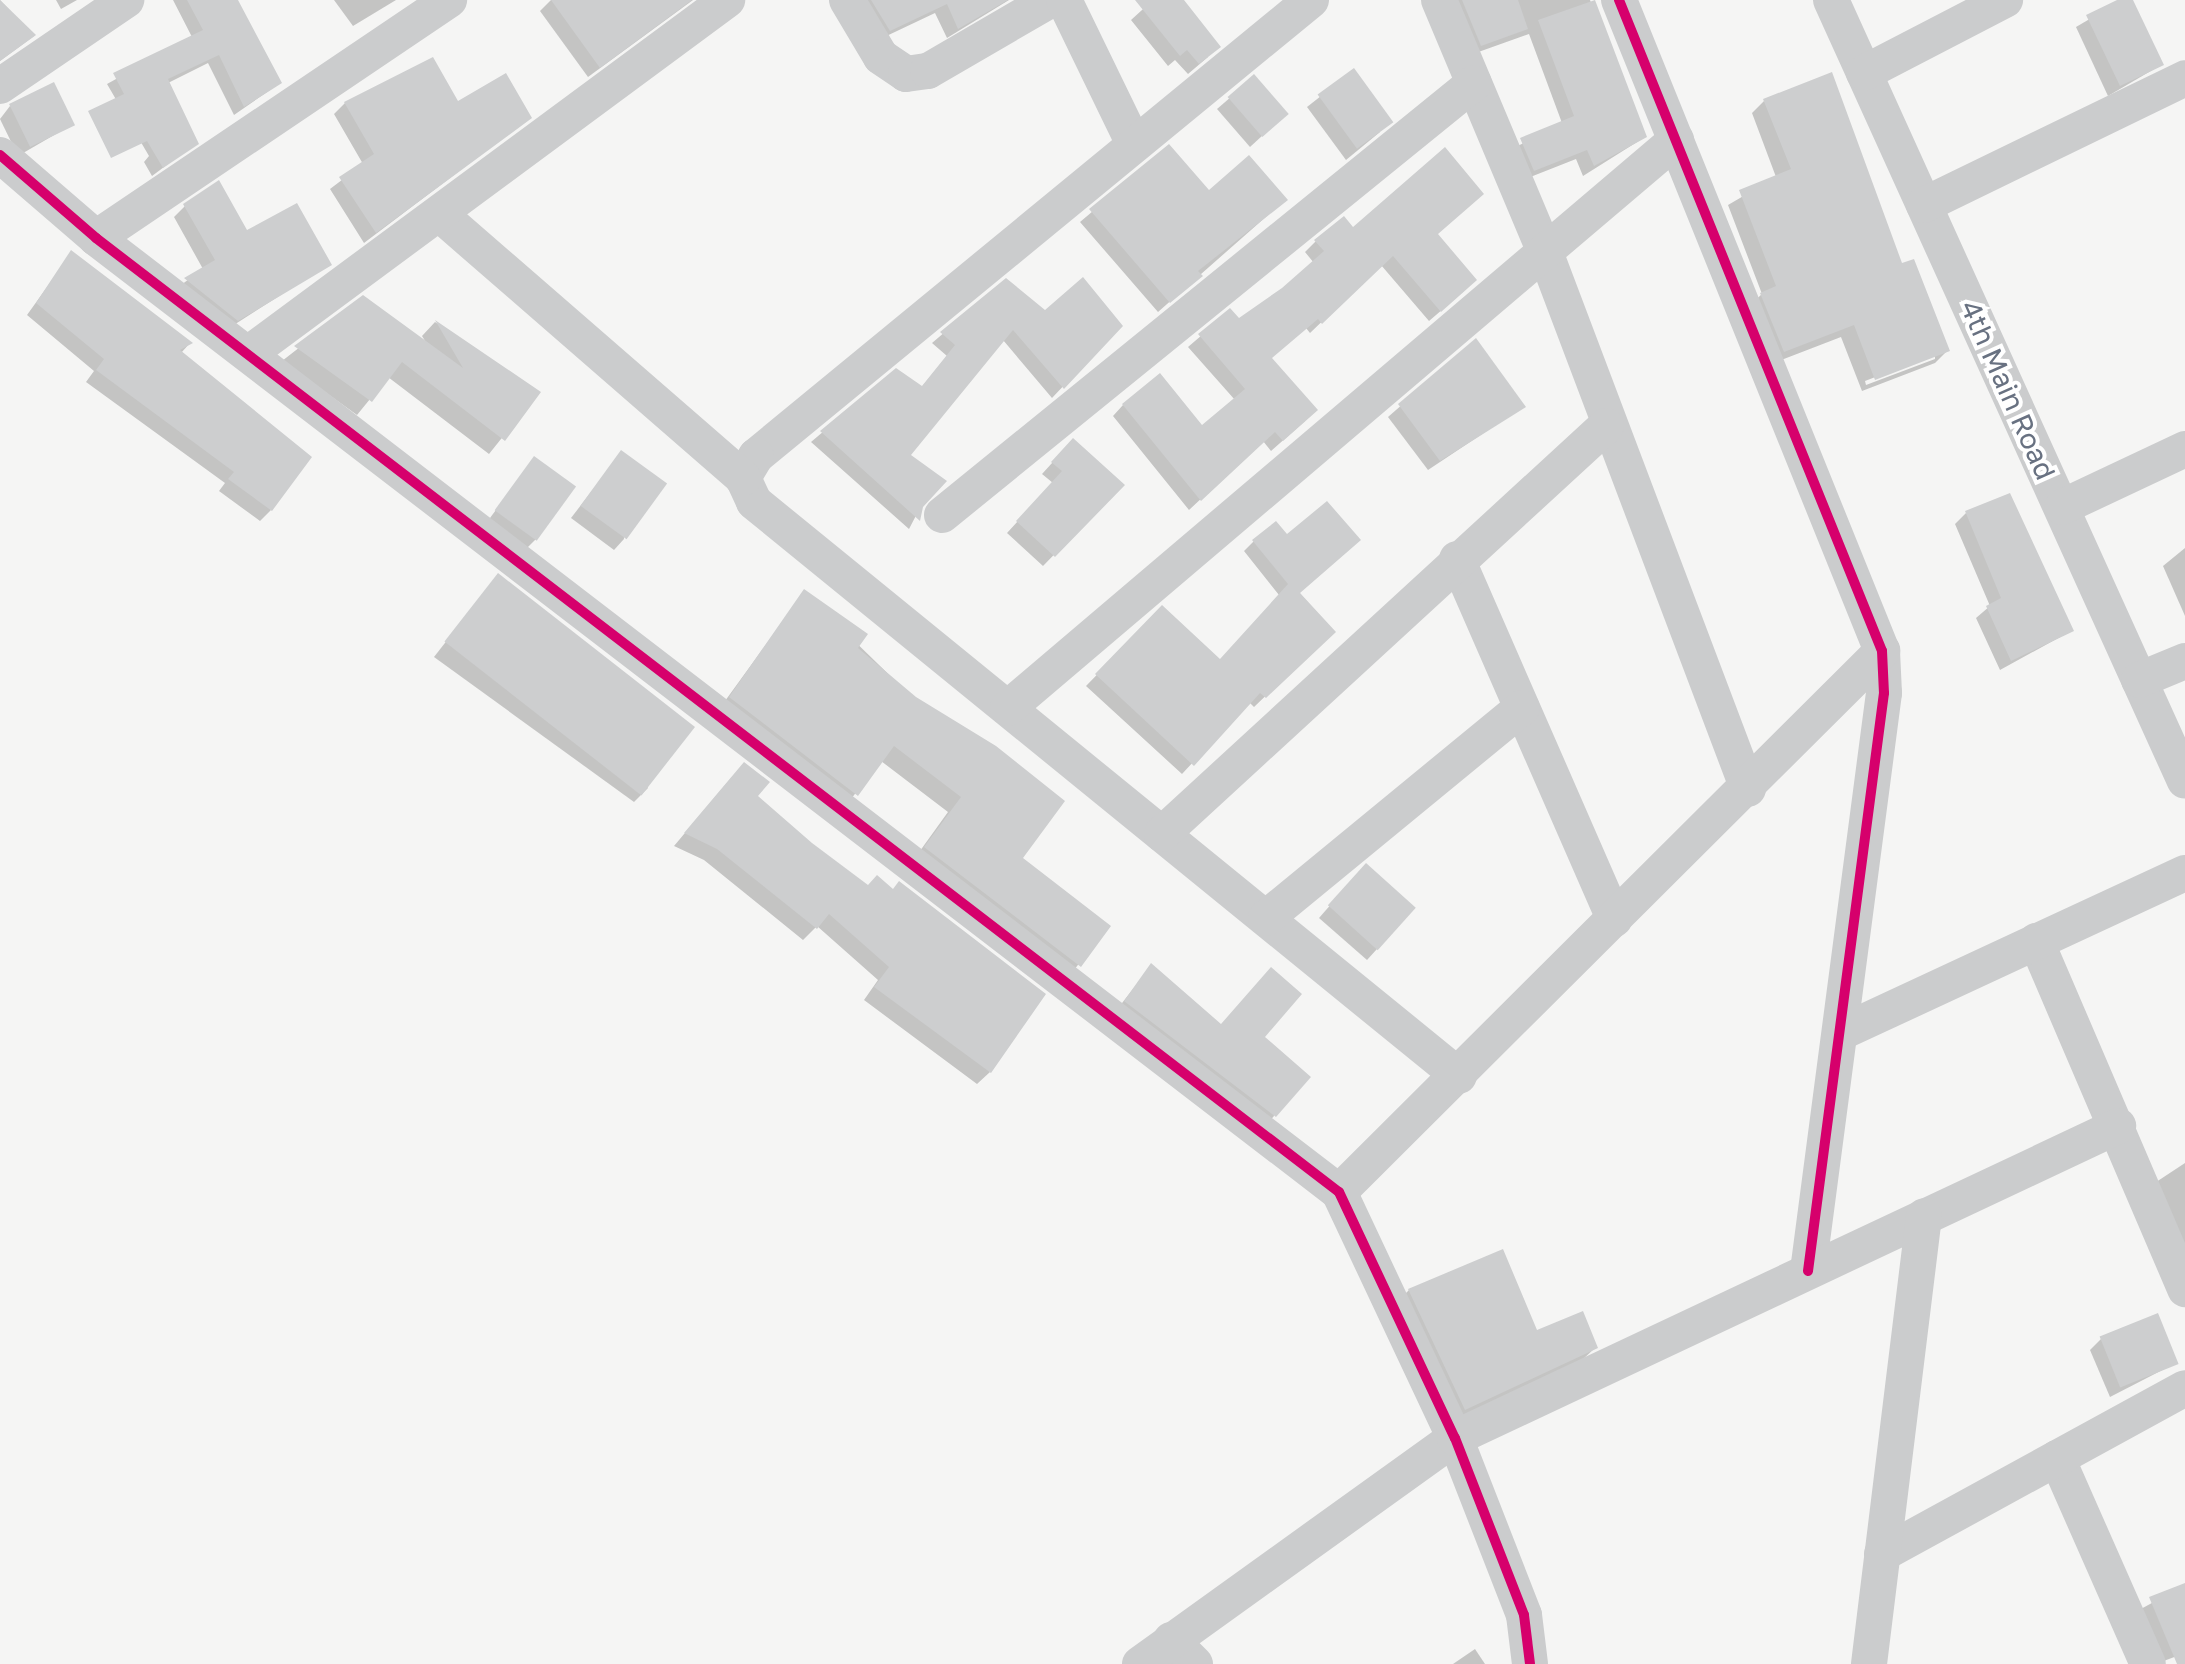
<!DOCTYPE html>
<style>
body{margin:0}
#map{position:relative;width:2185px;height:1664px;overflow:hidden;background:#f5f5f4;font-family:"Golos Text",sans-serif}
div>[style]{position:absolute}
.shadow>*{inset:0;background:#0003}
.building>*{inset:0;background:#cdcecf;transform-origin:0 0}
.minor>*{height:36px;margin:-18px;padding:0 18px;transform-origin:18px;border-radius:18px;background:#cbcccd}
.cycleway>*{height:10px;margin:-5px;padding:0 5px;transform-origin:5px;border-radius:5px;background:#d6006c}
span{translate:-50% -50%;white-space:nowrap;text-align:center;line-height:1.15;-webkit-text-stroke:8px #fff;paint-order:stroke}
.street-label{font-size:28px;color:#687181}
</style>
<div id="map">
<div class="shadow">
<div style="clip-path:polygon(0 0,34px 36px,0 61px)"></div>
<div style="clip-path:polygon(56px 0,77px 0,61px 9px)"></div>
<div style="clip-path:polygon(173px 0,236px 0,280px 83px,234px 115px,208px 63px,168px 83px,196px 143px,152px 176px,144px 162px,149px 156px,107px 84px,192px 37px)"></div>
<div style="clip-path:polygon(334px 0,396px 0,353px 26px)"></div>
<div style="clip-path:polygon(551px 0,693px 0,588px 77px,540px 11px)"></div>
<div style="clip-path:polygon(855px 0,1009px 0,947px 38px,935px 13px,878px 40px)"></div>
<div style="clip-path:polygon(1153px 0,1181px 0,1208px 57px,1188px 74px,1175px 60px,1168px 66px,1131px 20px)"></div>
<div style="clip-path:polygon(1444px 0,1590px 0,1645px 137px,1583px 176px,1576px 159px,1523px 180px,1510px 150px,1562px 123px,1529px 34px,1470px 55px)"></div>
<div style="clip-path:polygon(2122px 0,2131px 0,2161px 65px,2108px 96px,2076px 27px)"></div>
<div style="clip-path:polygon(1354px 70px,1380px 132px,1346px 160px,1307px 107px)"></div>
<div style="clip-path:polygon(1254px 77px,1275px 124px,1250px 147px,1217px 109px)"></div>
<div style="clip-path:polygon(evenodd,1764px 101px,1900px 266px,1948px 350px,1935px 363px,1862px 391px,1841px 337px,1771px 364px,1748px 307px,1762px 294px,1728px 205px,1776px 177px,1752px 113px,1764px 101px,1935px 354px,1935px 359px,1866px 385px,1865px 381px,1935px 354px)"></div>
<div style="clip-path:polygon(345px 103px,457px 104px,529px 118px,364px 243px,330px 189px,363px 164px,334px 114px)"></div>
<div style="clip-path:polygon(10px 106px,73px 124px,18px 156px,0 119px)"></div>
<div style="clip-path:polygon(1169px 147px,1208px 193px,1285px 200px,1158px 312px,1080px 222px)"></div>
<div style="clip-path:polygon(185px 206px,246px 233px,329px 264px,226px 330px,174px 290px,203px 269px,174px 217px)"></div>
<div style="clip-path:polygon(1353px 230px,1436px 235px,1464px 291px,1429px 321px,1381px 265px,1310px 333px,1306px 328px,1270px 358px,1305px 421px,1271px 451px,1263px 441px,1189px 510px,1113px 416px,1123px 405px,1202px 428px,1235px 400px,1188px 347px,1230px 311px,1239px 321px,1283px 289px,1314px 263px,1305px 252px,1316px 241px)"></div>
<div style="clip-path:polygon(70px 255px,190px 343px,181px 353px,271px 510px,260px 521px,219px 491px,225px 483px,86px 382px,94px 371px,27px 315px)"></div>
<div style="clip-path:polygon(1006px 280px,1046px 313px,1120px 326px,1052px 398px,1003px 340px,908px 456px,921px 506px,909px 529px,811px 442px,896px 370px,921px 388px,947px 356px,932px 343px)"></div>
<div style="clip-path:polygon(363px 298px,427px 344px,422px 336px,435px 322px,538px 393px,489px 454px,388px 377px,357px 415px,282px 361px)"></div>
<div style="clip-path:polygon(1475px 341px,1524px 406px,1428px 470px,1388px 417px)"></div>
<div style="clip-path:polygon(1063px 451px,1122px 485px,1043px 566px,1007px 533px,1053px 483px,1042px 474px)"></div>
<div style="clip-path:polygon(622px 452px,624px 539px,614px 550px,571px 518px)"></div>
<div style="clip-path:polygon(534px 459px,536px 539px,525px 550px,487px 522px)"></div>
<div style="clip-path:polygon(1966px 513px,2071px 631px,2000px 670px,1976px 618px,1990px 606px,1955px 524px)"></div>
<div style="clip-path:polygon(1254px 541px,1333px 631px,1254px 707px,1249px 702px,1182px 774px,1086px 686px,1162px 608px,1220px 661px,1279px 595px,1244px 551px)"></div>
<div style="clip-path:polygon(2185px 548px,2185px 616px,2163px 566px)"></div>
<div style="clip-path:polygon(498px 575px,648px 788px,634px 802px,434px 657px)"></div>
<div style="clip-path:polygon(804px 592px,914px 699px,1020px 859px,1108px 927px,1066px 980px,912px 862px,948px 812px,881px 761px,843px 809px,717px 712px)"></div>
<div style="clip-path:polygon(732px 777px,990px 1072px,977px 1084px,864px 1000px,878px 980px,817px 926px,803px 940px,704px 860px,674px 846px)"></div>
<div style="clip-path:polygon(1355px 877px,1377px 949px,1367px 960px,1319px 918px)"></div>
<div style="clip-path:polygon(1151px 966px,1220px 1026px,1262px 1037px,1274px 1116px,1264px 1127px,1115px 1012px)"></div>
<div style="clip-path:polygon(2185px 1163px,2185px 1273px,2144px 1190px)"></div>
<div style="clip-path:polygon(1409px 1290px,1535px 1332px,1596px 1347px,1580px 1362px,1450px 1424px,1394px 1305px)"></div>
<div style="clip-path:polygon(2101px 1339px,2176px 1363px,2110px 1397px,2090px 1350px)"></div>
<div style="clip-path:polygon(2185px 1585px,2185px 1653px,2161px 1662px,2139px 1610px)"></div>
<div style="clip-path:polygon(1475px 1649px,1485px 1664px,1453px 1664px)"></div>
</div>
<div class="building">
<div style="clip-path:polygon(0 0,36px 35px,0 61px)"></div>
<div style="clip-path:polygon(187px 0,238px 0,282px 83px,244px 107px,219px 55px,168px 79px,199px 144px,163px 168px,147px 141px,111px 158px,88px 111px,124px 94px,113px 73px,203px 30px)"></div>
<div style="clip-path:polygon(551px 0,692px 0,600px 68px)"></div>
<div style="clip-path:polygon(871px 0,1008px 0,958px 29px,947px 4px,890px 31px)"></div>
<div style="clip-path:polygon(1135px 0,1184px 0,1221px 47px,1199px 64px,1187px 50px,1180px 56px)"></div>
<div style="clip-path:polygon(1462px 0,1518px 0,1528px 29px,1481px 46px)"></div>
<div style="clip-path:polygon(1595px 0,1647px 137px,1594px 166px,1587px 150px,1534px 171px,1520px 138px,1574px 116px,1538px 20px)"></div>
<div style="clip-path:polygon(2117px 0,2133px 0,2164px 65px,2120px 86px,2086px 15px)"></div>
<div style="clip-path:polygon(433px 57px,458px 101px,506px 73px,532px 118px,376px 233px,339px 177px,374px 154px,344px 102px)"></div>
<div style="left:1354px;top:68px;width:67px;height:45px;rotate:54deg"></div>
<div style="clip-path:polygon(1832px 72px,1902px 263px,1914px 259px,1950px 351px,1875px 380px,1854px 325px,1784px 352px,1760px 293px,1776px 286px,1739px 190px,1791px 169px,1763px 99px)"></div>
<div style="left:1254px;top:74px;width:53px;height:35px;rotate:49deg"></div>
<div style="left:54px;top:82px;width:48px;height:50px;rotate:64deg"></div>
<div style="clip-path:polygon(1169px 144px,1209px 190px,1249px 155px,1288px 200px,1198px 271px,1203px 276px,1170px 303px,1089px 209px)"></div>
<div style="clip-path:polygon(1445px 147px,1484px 194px,1438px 234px,1477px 280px,1441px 312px,1393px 256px,1322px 324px,1318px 319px,1272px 358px,1318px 410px,1283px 441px,1275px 432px,1201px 501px,1122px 404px,1160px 373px,1202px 425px,1245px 389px,1198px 334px,1230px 308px,1239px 318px,1282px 288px,1324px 251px,1314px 240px,1344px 216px,1353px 227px)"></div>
<div style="clip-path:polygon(219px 180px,247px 230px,297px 203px,332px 265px,238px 321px,184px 278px,215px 260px,183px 204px)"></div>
<div style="clip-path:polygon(71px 250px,193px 343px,180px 350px,312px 457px,272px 511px,228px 479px,234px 472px,96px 370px,104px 359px,36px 303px)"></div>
<div style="clip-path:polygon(1083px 277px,1123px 326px,1064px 389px,1013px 330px,911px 455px,947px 481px,923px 507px,920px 521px,820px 431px,896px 368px,922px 386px,955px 345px,940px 332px,1006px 278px,1045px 310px)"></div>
<div style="clip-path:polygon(363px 295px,463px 368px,435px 320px,541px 392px,505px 441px,402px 362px,372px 402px,294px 346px)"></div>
<div style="clip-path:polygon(1476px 338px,1526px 407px,1440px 461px,1398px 404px)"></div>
<div style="clip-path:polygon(1073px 438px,1125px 485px,1055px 557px,1016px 521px,1062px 471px,1051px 462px)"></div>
<div style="left:621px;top:450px;width:57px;height:69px;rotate:36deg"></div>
<div style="left:534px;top:456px;width:52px;height:67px;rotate:36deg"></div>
<div style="clip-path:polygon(2010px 493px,2074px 631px,2011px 661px,1986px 606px,2001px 598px,1965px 511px)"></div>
<div style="clip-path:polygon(1327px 501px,1361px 540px,1300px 593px,1336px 632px,1266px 698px,1260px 693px,1194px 766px,1095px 674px,1162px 605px,1220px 659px,1288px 584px,1252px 540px,1276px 521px,1287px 534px)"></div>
<div style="left:498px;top:573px;width:250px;height:87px;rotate:38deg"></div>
<div style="clip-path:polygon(804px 589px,868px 634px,858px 648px,916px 697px,996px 746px,1065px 801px,1023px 858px,1111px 926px,1081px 967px,924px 847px,961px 797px,894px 746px,858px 796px,729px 697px)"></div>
<div style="clip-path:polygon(744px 762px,770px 782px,758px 796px,812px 843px,868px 885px,877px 875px,893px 889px,899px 881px,1046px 994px,991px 1073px,874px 987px,889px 967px,829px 914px,817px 929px,717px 849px,684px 833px)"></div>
<div style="left:1366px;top:863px;width:67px;height:57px;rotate:42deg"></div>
<div style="clip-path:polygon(1151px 963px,1221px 1024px,1271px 967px,1302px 994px,1265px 1037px,1311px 1077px,1276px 1117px,1124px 1001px)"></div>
<div style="clip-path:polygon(1503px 1249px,1537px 1330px,1583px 1311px,1598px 1348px,1465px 1410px,1408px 1289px)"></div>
<div style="left:2158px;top:1313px;width:55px;height:63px;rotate:68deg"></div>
<div style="clip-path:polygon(2185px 1583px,2185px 1664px,2177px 1664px,2149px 1597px)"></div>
</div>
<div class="minor">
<div style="left:847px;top:0;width:66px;rotate:59.2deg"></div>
<div style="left:881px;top:57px;width:30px;rotate:34deg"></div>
<div style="left:906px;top:74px;width:22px;rotate:-8deg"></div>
<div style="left:928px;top:71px;width:141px;rotate:-30.2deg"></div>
<div style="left:1064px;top:0;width:160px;rotate:64.1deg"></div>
<div style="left:1311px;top:0;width:718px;rotate:140.59deg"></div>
<div style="left:756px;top:456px;width:26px;rotate:121deg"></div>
<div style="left:743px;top:478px;width:26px;rotate:65deg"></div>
<div style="left:754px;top:502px;width:909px;rotate:39.15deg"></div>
<div style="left:1439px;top:0;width:273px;rotate:67.2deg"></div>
<div style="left:1545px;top:252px;width:574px;rotate:69.29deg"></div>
<div style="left:1619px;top:0;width:702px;rotate:68deg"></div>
<div style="left:1882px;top:651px;width:42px;rotate:87.3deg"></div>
<div style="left:1884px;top:693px;width:583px;rotate:97.49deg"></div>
<div style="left:1831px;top:0;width:857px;rotate:65.62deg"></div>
<div style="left:1864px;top:73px;width:159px;rotate:-27.4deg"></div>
<div style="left:0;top:86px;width:153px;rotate:-34.3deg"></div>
<div style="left:0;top:155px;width:127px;rotate:40.8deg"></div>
<div style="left:96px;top:238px;width:1567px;rotate:37.51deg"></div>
<div style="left:1339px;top:1192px;width:272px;rotate:64.8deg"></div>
<div style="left:1455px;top:1438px;width:190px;rotate:68.7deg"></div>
<div style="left:1524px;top:1615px;width:49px;rotate:83deg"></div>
<div style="left:1924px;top:205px;width:290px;rotate:-25.9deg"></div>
<div style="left:443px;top:217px;width:398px;rotate:41deg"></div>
<div style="left:96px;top:238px;width:426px;rotate:-34deg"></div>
<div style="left:248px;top:354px;width:596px;rotate:-36.47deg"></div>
<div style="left:2062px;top:507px;width:136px;rotate:-25.2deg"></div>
<div style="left:942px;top:515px;width:685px;rotate:-39.08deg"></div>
<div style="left:1457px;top:559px;width:393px;rotate:66.4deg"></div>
<div style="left:2139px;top:680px;width:50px;rotate:-22.4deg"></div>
<div style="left:1008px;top:708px;width:877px;rotate:-40.37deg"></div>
<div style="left:1162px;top:834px;width:603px;rotate:-42.58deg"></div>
<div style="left:1266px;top:918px;width:331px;rotate:-39.4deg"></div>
<div style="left:2036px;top:941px;width:379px;rotate:66.8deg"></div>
<div style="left:1840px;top:1033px;width:380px;rotate:-24.9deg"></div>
<div style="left:1339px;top:1192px;width:767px;rotate:-44.89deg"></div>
<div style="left:2057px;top:1458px;width:225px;rotate:66.2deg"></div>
<div style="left:1882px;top:1554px;width:345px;rotate:-28.7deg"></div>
<div style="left:1171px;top:1640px;width:34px;rotate:45deg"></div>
<div style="left:1140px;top:1664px;width:388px;rotate:-35.7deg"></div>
<div style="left:1455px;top:1438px;width:733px;rotate:-25.2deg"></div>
<div style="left:1869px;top:1664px;width:451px;rotate:-83deg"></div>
</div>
<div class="cycleway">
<div style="left:1619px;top:0;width:702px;rotate:68deg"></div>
<div style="left:1882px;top:651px;width:42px;rotate:87.3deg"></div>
<div style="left:1884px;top:693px;width:583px;rotate:97.49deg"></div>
<div style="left:0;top:155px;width:127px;rotate:40.8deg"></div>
<div style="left:96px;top:238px;width:1567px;rotate:37.51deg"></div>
<div style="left:1339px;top:1192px;width:272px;rotate:64.8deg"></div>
<div style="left:1455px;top:1438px;width:190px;rotate:68.7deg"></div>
<div style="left:1524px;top:1615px;width:49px;rotate:83deg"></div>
</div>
<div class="street-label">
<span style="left:2008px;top:390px;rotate:66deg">4th Main Road</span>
</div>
</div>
